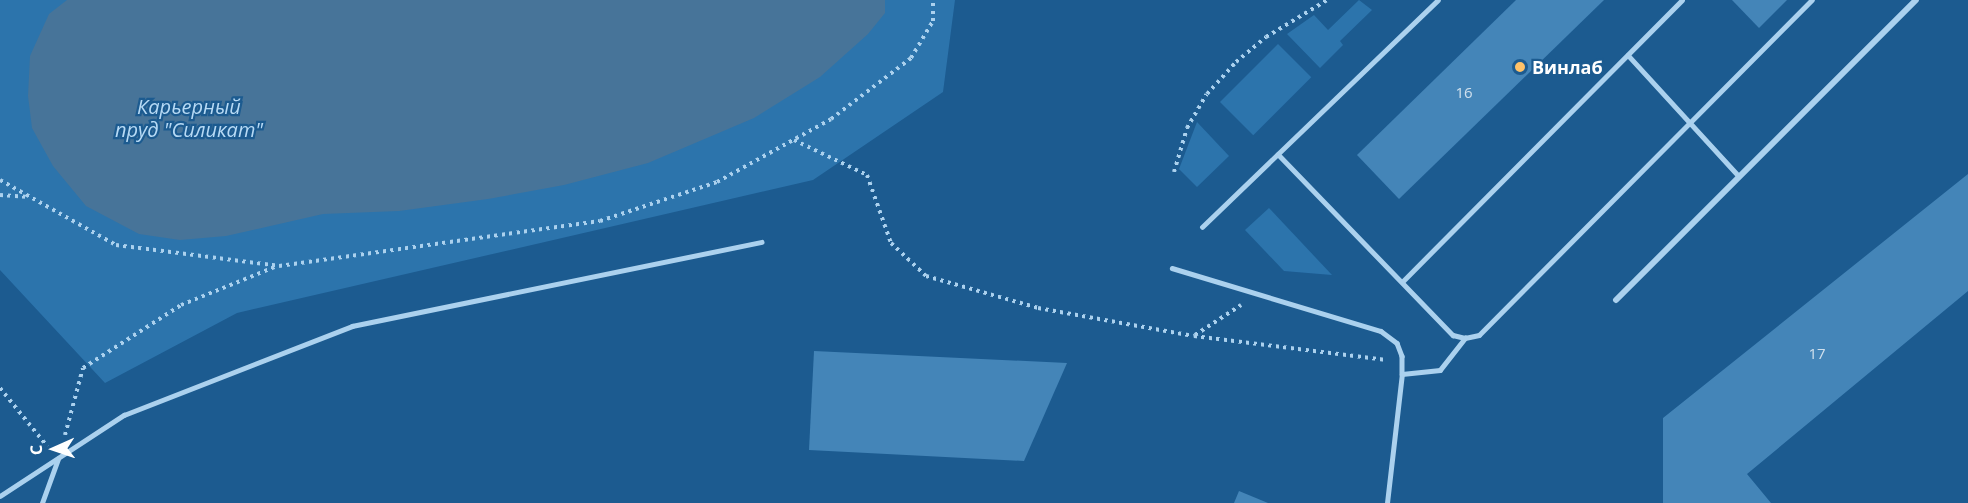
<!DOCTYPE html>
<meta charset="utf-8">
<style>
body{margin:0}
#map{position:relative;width:1968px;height:503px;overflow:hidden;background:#1c5b90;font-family:"Open Sans",sans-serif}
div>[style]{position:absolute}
.green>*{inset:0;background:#2c74ac;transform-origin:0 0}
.water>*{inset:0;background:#477499}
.building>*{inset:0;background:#4485b8}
.path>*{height:4px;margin-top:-2px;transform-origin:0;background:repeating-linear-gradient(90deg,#abd1ee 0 3px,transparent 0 7.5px)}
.service>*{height:4.5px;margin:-2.25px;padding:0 2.25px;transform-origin:2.25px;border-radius:2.25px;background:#abd1ee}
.minor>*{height:6px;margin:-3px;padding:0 3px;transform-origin:3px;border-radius:3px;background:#abd1ee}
.dots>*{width:16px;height:16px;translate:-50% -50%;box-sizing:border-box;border:3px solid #1c5b90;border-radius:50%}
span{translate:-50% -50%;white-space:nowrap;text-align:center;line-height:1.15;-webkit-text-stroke:4.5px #1c5b90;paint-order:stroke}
.number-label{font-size:15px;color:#d0e0ed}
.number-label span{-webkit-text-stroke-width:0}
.poi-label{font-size:18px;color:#fff;font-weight:700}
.left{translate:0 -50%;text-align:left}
.water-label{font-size:20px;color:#b7daf5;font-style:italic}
.north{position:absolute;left:24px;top:419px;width:60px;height:60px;-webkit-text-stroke:4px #1c5b90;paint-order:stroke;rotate:267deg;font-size:16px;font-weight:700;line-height:24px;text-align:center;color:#fff}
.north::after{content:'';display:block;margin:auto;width:21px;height:27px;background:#fff;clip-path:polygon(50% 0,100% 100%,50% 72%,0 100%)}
</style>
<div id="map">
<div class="green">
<div style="clip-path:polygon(0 0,955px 0,943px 92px,813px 180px,237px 313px,105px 383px,0 270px)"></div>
<div style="clip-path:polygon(1359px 0,1372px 10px,1340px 41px,1343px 45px,1320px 68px,1287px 34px,1314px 15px,1328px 30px)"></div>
<div style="left:1278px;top:44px;width:47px;height:82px;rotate:45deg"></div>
<div style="clip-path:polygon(1197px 122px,1229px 156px,1197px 187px,1179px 169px)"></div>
<div style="clip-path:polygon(1269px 208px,1332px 275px,1284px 271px,1245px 230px)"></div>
</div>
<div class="water">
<div style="clip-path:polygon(67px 0,885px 0,885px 13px,868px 34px,820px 77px,754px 118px,648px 163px,564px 185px,488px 199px,399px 211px,323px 214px,226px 236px,180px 240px,139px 234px,86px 206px,53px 166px,32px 128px,28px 96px,30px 56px,49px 14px)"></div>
</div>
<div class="building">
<div style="clip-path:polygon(1516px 0,1604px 0,1399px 199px,1357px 155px)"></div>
<div style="clip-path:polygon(1732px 0,1787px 0,1759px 28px)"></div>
<div style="clip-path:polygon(1968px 174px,1968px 291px,1747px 474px,1771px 503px,1663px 503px,1663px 418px)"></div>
<div style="clip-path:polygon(814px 351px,1067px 363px,1024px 461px,809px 450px)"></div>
<div style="clip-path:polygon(1239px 491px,1268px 503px,1234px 503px)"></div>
</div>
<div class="path">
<div style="left:794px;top:140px;width:81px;rotate:25.6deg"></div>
<div style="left:867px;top:175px;width:72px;rotate:70.6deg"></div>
<div style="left:891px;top:243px;width:48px;rotate:43.3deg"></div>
<div style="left:926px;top:276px;width:116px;rotate:15.9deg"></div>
<div style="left:1038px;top:308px;width:158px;rotate:10.2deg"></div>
<div style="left:1194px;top:336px;width:194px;rotate:7.1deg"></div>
<div style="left:1174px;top:172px;width:46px;rotate:-73.5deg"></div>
<div style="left:1187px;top:128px;width:39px;rotate:-60deg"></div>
<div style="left:1207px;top:94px;width:43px;rotate:-47.8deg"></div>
<div style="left:1236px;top:62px;width:39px;rotate:-40deg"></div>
<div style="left:1266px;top:37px;width:71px;rotate:-31.2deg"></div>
<div style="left:0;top:180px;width:133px;rotate:29.3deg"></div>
<div style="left:116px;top:245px;width:164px;rotate:7.3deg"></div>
<div style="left:279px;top:266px;width:324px;rotate:-8deg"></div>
<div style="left:600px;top:221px;width:123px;rotate:-18.4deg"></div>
<div style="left:717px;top:182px;width:130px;rotate:-28.9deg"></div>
<div style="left:831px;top:119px;width:101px;rotate:-37.3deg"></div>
<div style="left:911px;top:58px;width:43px;rotate:-59.3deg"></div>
<div style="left:933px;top:21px;width:21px;rotate:-90deg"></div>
<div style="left:0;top:195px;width:26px;rotate:4deg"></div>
<div style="left:1195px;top:335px;width:55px;rotate:-33.1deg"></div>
<div style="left:0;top:388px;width:75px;rotate:51deg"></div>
<div style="left:65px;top:435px;width:69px;rotate:-75deg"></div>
<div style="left:83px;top:368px;width:117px;rotate:-32.7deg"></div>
<div style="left:181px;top:305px;width:104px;rotate:-22.1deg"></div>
</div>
<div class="service">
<div style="left:1628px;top:55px;width:164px;rotate:47.5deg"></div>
<div style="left:1278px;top:154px;width:252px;rotate:46deg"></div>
<div style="left:1453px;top:335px;width:12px;rotate:14deg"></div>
<div style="left:1465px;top:338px;width:14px;rotate:-12deg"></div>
<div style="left:1479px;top:335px;width:472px;rotate:-45.2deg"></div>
<div style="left:1202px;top:227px;width:327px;rotate:-43.9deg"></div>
<div style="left:1172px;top:268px;width:218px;rotate:16.8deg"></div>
<div style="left:1381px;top:331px;width:20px;rotate:37deg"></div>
<div style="left:1397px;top:343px;width:14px;rotate:69deg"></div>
<div style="left:1402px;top:356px;width:18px;rotate:90deg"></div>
<div style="left:1402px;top:282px;width:397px;rotate:-45.2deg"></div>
<div style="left:0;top:496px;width:148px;rotate:-33.2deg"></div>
<div style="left:124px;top:415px;width:245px;rotate:-21.3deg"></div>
<div style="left:352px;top:326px;width:418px;rotate:-11.6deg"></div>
<div style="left:42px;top:503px;width:47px;rotate:-70deg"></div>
<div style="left:1387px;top:503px;width:130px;rotate:-83.4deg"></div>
<div style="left:1402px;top:374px;width:38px;rotate:-6deg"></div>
<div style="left:1440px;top:370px;width:41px;rotate:-52deg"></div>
</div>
<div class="minor">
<div style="left:1616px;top:300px;width:424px;rotate:-45deg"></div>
</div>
<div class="dots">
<div style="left:1520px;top:67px;background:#fec269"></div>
</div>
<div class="number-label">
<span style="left:1464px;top:93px">16</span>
<span style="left:1817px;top:354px">17</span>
</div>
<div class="poi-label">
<span class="left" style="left:1532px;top:67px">Винлаб</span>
</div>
<div class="water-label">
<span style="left:189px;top:118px">Карьерный<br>пруд "Силикат"</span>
</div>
<div class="north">С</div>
</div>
